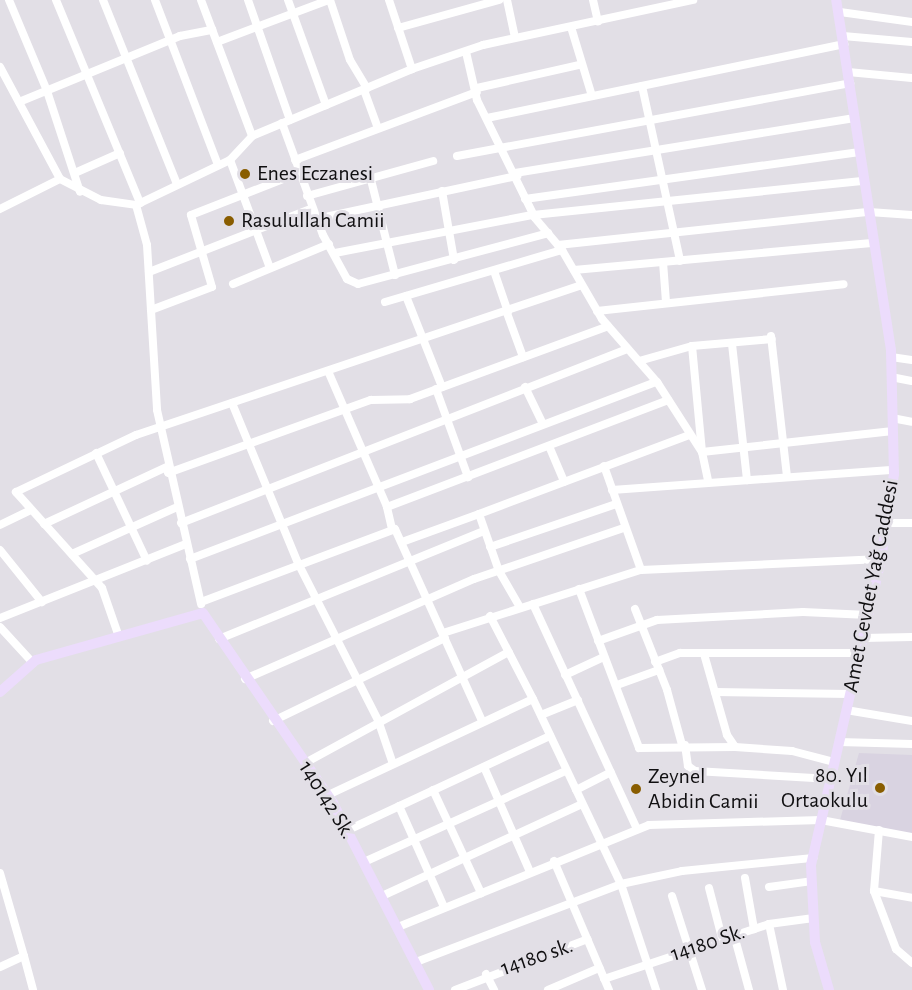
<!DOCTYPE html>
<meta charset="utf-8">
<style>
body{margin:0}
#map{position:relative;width:912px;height:990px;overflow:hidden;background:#e2dfe6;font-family:"Alegreya Sans",sans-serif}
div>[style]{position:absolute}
.built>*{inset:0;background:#d9d3e1}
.street>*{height:8px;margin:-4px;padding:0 4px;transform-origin:4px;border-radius:4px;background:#fff}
.secondary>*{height:10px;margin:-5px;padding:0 5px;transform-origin:5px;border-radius:5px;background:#ecdcfc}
.dots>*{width:16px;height:16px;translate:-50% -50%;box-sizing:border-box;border:3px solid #e2dfe6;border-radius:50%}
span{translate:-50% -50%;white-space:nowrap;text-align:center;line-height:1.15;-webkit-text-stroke:6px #e2dfe6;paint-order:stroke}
.poi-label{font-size:22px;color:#100f11}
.left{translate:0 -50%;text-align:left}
.right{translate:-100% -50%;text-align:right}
.street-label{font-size:22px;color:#100f11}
</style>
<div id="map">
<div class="built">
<div style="clip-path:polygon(859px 753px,912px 755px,912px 834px,840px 820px)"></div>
</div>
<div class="street">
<div style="left:9px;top:0;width:99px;rotate:67.3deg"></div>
<div style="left:47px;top:91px;width:106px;rotate:71.9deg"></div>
<div style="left:56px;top:0;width:220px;rotate:67.5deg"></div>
<div style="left:103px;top:0;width:198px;rotate:68.1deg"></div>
<div style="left:155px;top:0;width:177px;rotate:69.1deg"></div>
<div style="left:201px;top:0;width:145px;rotate:69.4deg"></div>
<div style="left:248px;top:0;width:127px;rotate:70.7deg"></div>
<div style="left:288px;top:0;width:112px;rotate:70.1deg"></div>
<div style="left:330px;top:0;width:63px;rotate:71.6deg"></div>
<div style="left:350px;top:60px;width:33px;rotate:59deg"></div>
<div style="left:389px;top:0;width:73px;rotate:71.6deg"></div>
<div style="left:507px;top:0;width:38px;rotate:78deg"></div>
<div style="left:593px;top:0;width:22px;rotate:77deg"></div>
<div style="left:840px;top:12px;width:73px;rotate:7.9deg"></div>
<div style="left:571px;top:27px;width:72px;rotate:73.1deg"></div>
<div style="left:398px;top:28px;width:105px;rotate:-15.5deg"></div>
<div style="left:843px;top:36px;width:69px;rotate:5deg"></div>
<div style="left:217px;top:42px;width:120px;rotate:-20.6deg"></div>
<div style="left:466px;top:52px;width:49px;rotate:77.1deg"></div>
<div style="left:477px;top:100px;width:131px;rotate:63.8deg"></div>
<div style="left:535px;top:218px;width:42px;rotate:49.8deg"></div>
<div style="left:562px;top:250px;width:80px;rotate:59.9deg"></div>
<div style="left:602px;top:319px;width:84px;rotate:48.9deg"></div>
<div style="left:657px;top:382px;width:83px;rotate:57.3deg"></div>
<div style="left:702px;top:452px;width:29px;rotate:78deg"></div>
<div style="left:0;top:67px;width:127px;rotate:61.8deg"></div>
<div style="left:60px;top:179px;width:46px;rotate:27.1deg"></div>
<div style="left:101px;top:200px;width:35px;rotate:8deg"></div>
<div style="left:136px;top:205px;width:104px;rotate:-25.6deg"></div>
<div style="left:230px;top:160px;width:33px;rotate:-47deg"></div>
<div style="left:252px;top:136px;width:173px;rotate:-22.7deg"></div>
<div style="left:412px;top:69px;width:75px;rotate:-18.7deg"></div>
<div style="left:483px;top:45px;width:215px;rotate:-12.1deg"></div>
<div style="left:848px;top:72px;width:64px;rotate:5.4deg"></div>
<div style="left:642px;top:86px;width:179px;rotate:77.7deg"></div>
<div style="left:477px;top:88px;width:105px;rotate:-12.7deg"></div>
<div style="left:364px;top:90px;width:38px;rotate:70deg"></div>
<div style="left:19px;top:102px;width:174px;rotate:-22.3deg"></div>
<div style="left:180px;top:36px;width:33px;rotate:-11deg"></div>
<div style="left:487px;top:118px;width:365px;rotate:-11.7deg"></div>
<div style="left:282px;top:123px;width:119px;rotate:69.9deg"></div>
<div style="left:323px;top:235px;width:50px;rotate:61.4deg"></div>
<div style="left:347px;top:279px;width:12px;rotate:24deg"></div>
<div style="left:358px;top:284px;width:197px;rotate:-15deg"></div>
<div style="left:457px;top:156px;width:400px;rotate:-10.5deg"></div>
<div style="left:230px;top:160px;width:115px;rotate:69.7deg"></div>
<div style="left:295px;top:160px;width:194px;rotate:-20.5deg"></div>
<div style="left:77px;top:172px;width:47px;rotate:-23.8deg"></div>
<div style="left:515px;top:173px;width:344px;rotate:-9.2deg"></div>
<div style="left:371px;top:180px;width:98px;rotate:75.8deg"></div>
<div style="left:442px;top:191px;width:70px;rotate:80.1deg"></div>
<div style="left:307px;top:196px;width:131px;rotate:-15.5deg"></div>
<div style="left:525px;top:199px;width:336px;rotate:-8deg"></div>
<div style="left:136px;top:205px;width:41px;rotate:74.6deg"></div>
<div style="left:147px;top:245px;width:165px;rotate:86.5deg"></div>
<div style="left:157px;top:410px;width:199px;rotate:77.2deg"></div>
<div style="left:0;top:209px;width:67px;rotate:-26.6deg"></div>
<div style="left:316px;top:219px;width:206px;rotate:-12.1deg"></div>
<div style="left:558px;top:245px;width:313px;rotate:-6.1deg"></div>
<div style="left:869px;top:212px;width:43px;rotate:4deg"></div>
<div style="left:335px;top:253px;width:202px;rotate:-10.9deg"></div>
<div style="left:533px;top:215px;width:333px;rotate:-5.9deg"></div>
<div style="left:663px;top:262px;width:40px;rotate:85.7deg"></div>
<div style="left:574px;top:270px;width:299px;rotate:-5.2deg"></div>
<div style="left:494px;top:271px;width:43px;rotate:71.1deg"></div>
<div style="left:149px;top:272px;width:174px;rotate:-21.3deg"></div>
<div style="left:233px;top:284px;width:104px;rotate:-22.6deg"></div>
<div style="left:406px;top:296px;width:98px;rotate:68.4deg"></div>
<div style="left:385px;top:302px;width:184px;rotate:-16.4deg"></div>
<div style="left:151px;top:310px;width:65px;rotate:-20.7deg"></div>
<div style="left:212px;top:287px;width:75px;rotate:-106.3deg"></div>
<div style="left:191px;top:215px;width:116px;rotate:-21.3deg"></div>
<div style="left:597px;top:311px;width:248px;rotate:-6.2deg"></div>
<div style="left:507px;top:313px;width:47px;rotate:70deg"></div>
<div style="left:771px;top:336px;width:142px;rotate:83.5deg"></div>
<div style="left:732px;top:344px;width:137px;rotate:83.7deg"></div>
<div style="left:692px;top:346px;width:106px;rotate:84.6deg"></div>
<div style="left:702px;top:452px;width:192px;rotate:-6.3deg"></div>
<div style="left:891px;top:357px;width:21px;rotate:8deg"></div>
<div style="left:639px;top:361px;width:55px;rotate:-15.8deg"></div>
<div style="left:692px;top:346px;width:80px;rotate:-5deg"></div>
<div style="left:328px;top:371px;width:148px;rotate:66.5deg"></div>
<div style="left:891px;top:377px;width:21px;rotate:11deg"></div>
<div style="left:525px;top:387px;width:41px;rotate:64.1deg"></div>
<div style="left:436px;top:389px;width:94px;rotate:70deg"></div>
<div style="left:232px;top:403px;width:173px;rotate:67.6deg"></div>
<div style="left:298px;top:563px;width:176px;rotate:63deg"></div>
<div style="left:378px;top:720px;width:46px;rotate:71.2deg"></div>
<div style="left:892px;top:418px;width:20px;rotate:11deg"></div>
<div style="left:549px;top:446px;width:39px;rotate:67deg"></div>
<div style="left:96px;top:453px;width:119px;rotate:64.7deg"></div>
<div style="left:604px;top:466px;width:110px;rotate:70.4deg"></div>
<div style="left:168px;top:473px;width:216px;rotate:-19.8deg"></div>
<div style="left:371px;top:400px;width:39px;rotate:-1deg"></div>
<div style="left:410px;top:399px;width:211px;rotate:-20.2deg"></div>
<div style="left:612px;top:490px;width:283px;rotate:-4.1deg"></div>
<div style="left:479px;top:514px;width:224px;rotate:-20.6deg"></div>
<div style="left:181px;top:523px;width:479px;rotate:-21.3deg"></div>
<div style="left:887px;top:523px;width:25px"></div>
<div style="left:44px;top:524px;width:136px;rotate:-24.9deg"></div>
<div style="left:0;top:525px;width:34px;rotate:-26deg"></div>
<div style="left:392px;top:529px;width:23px;rotate:-103deg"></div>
<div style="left:387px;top:507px;width:301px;rotate:-20.8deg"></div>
<div style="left:402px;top:542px;width:82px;rotate:-20deg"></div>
<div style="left:479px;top:514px;width:60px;rotate:70.7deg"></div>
<div style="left:499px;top:571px;width:39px;rotate:60deg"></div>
<div style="left:490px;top:547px;width:133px;rotate:-18.8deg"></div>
<div style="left:0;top:550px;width:67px;rotate:51.1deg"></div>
<div style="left:72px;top:554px;width:115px;rotate:-24.1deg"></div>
<div style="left:190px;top:559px;width:499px;rotate:-20.8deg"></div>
<div style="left:579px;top:589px;width:170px;rotate:69.3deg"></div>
<div style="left:639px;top:748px;width:96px;rotate:-0.6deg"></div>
<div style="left:201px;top:602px;width:207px;rotate:-20.6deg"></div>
<div style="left:395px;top:529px;width:209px;rotate:65.6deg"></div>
<div style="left:533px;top:604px;width:248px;rotate:65.2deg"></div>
<div style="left:635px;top:609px;width:87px;rotate:68.4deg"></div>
<div style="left:667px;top:690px;width:57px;rotate:74.7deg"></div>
<div style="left:490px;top:616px;width:93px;rotate:62.6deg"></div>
<div style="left:0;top:618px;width:200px;rotate:-21.7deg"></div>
<div style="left:0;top:627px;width:49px;rotate:47.5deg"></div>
<div style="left:443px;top:633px;width:208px;rotate:-17.7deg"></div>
<div style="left:641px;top:570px;width:240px;rotate:-2.6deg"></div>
<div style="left:119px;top:637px;width:52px;rotate:-109.1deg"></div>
<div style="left:102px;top:588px;width:129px;rotate:-131.9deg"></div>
<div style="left:16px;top:492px;width:133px;rotate:-25.4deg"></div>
<div style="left:136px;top:435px;width:470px;rotate:-18.6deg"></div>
<div style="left:863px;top:638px;width:49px;rotate:-1.2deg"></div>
<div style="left:219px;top:639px;width:286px;rotate:-22.2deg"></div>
<div style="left:598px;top:641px;width:63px;rotate:-19.6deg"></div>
<div style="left:657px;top:620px;width:146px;rotate:-3.1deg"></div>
<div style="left:803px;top:612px;width:65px;rotate:2.6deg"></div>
<div style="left:704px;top:654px;width:84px;rotate:74.1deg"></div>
<div style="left:727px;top:735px;width:14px;rotate:56deg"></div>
<div style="left:735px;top:747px;width:57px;rotate:4deg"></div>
<div style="left:792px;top:751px;width:43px;rotate:14.7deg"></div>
<div style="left:655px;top:662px;width:27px;rotate:-20deg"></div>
<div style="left:680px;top:653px;width:180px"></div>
<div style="left:565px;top:675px;width:43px;rotate:-24.8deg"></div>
<div style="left:245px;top:679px;width:250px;rotate:-23.6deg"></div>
<div style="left:474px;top:579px;width:158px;rotate:-18.8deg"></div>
<div style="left:617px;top:685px;width:45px;rotate:-19.7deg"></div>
<div style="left:715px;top:692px;width:135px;rotate:0.8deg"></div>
<div style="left:846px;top:710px;width:67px;rotate:9.5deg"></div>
<div style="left:541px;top:715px;width:40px;rotate:-22deg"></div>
<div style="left:273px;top:721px;width:191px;rotate:-25.8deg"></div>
<div style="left:839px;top:742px;width:73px;rotate:1.6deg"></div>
<div style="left:685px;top:745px;width:21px;rotate:82deg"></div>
<div style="left:688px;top:766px;width:9px;rotate:36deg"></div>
<div style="left:695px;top:771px;width:136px;rotate:3.4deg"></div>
<div style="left:305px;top:763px;width:232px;rotate:-28.6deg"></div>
<div style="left:484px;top:767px;width:115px;rotate:66.3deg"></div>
<div style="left:433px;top:790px;width:114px;rotate:65deg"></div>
<div style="left:576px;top:790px;width:39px;rotate:-27deg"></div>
<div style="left:328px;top:795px;width:226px;rotate:-25.1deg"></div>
<div style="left:533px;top:699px;width:205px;rotate:64.6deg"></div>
<div style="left:621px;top:884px;width:112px;rotate:71.7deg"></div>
<div style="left:399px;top:806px;width:111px;rotate:66deg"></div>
<div style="left:348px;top:830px;width:223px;rotate:-25deg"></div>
<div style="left:879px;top:830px;width:61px;rotate:94.7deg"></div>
<div style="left:874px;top:891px;width:62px;rotate:69.2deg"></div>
<div style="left:896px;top:949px;width:21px;rotate:41deg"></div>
<div style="left:554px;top:861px;width:140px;rotate:66.9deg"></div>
<div style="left:364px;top:862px;width:222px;rotate:-24.3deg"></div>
<div style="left:0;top:873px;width:86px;rotate:73.9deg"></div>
<div style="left:745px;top:878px;width:52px;rotate:80deg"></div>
<div style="left:769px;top:887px;width:43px;rotate:-7.9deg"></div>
<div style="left:709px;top:888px;width:52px;rotate:75.4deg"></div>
<div style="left:874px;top:891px;width:39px;rotate:10deg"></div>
<div style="left:382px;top:896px;width:220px;rotate:-24.7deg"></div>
<div style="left:672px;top:896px;width:99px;rotate:72.3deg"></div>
<div style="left:769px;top:924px;width:67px;rotate:78deg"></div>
<div style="left:398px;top:927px;width:271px;rotate:-22.1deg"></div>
<div style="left:649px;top:825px;width:172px;rotate:-1.7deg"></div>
<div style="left:821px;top:820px;width:93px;rotate:10.6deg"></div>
<div style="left:734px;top:935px;width:57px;rotate:74.7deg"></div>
<div style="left:416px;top:962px;width:219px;rotate:-20.8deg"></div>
<div style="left:621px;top:884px;width:62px;rotate:-12deg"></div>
<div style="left:682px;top:871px;width:132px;rotate:-5.7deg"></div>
<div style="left:0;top:967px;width:26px;rotate:-25deg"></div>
<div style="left:24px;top:956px;width:35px;rotate:75deg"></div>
<div style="left:486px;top:974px;width:18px;rotate:63deg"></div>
<div style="left:604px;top:979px;width:174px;rotate:-18.4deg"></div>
<div style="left:769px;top:924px;width:45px;rotate:-7.6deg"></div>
<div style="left:455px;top:990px;width:142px;rotate:-21deg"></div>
<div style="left:548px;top:990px;width:56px;rotate:-23.3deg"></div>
</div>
<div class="secondary">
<div style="left:0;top:692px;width:48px;rotate:-41.6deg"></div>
<div style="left:36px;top:660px;width:173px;rotate:-15.7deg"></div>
<div style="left:203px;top:613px;width:230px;rotate:55.6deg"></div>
<div style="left:333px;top:803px;width:210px;rotate:62.8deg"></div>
<div style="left:829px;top:990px;width:50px;rotate:-106.3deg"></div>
<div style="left:815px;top:942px;width:77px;rotate:-93deg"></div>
<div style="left:811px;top:865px;width:314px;rotate:-77.1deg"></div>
<div style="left:881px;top:559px;width:86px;rotate:-81.3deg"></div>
<div style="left:894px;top:474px;width:124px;rotate:-91.4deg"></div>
<div style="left:891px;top:350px;width:354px;rotate:-98.9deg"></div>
</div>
<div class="dots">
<div style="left:245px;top:174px;background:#895d00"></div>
<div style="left:229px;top:221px;background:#895d00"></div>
<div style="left:880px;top:788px;background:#895d00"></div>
<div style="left:636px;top:789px;background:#895d00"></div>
</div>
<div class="poi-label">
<span class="left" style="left:257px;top:174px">Enes Eczanesi</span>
<span class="left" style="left:241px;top:221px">Rasulullah Camii</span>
<span class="right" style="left:868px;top:788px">80. Yıl<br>Ortaokulu</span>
<span class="left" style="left:648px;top:789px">Zeynel<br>Abidin Camii</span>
</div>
<div class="street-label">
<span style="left:871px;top:586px;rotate:-79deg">Amet Cevdet Yağ Caddesi</span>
<span style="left:327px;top:800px;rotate:58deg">140142 Sk.</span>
<span style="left:708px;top:943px;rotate:-18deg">14180 Sk.</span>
<span style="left:537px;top:957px;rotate:-19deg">14180 sk.</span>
</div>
</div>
